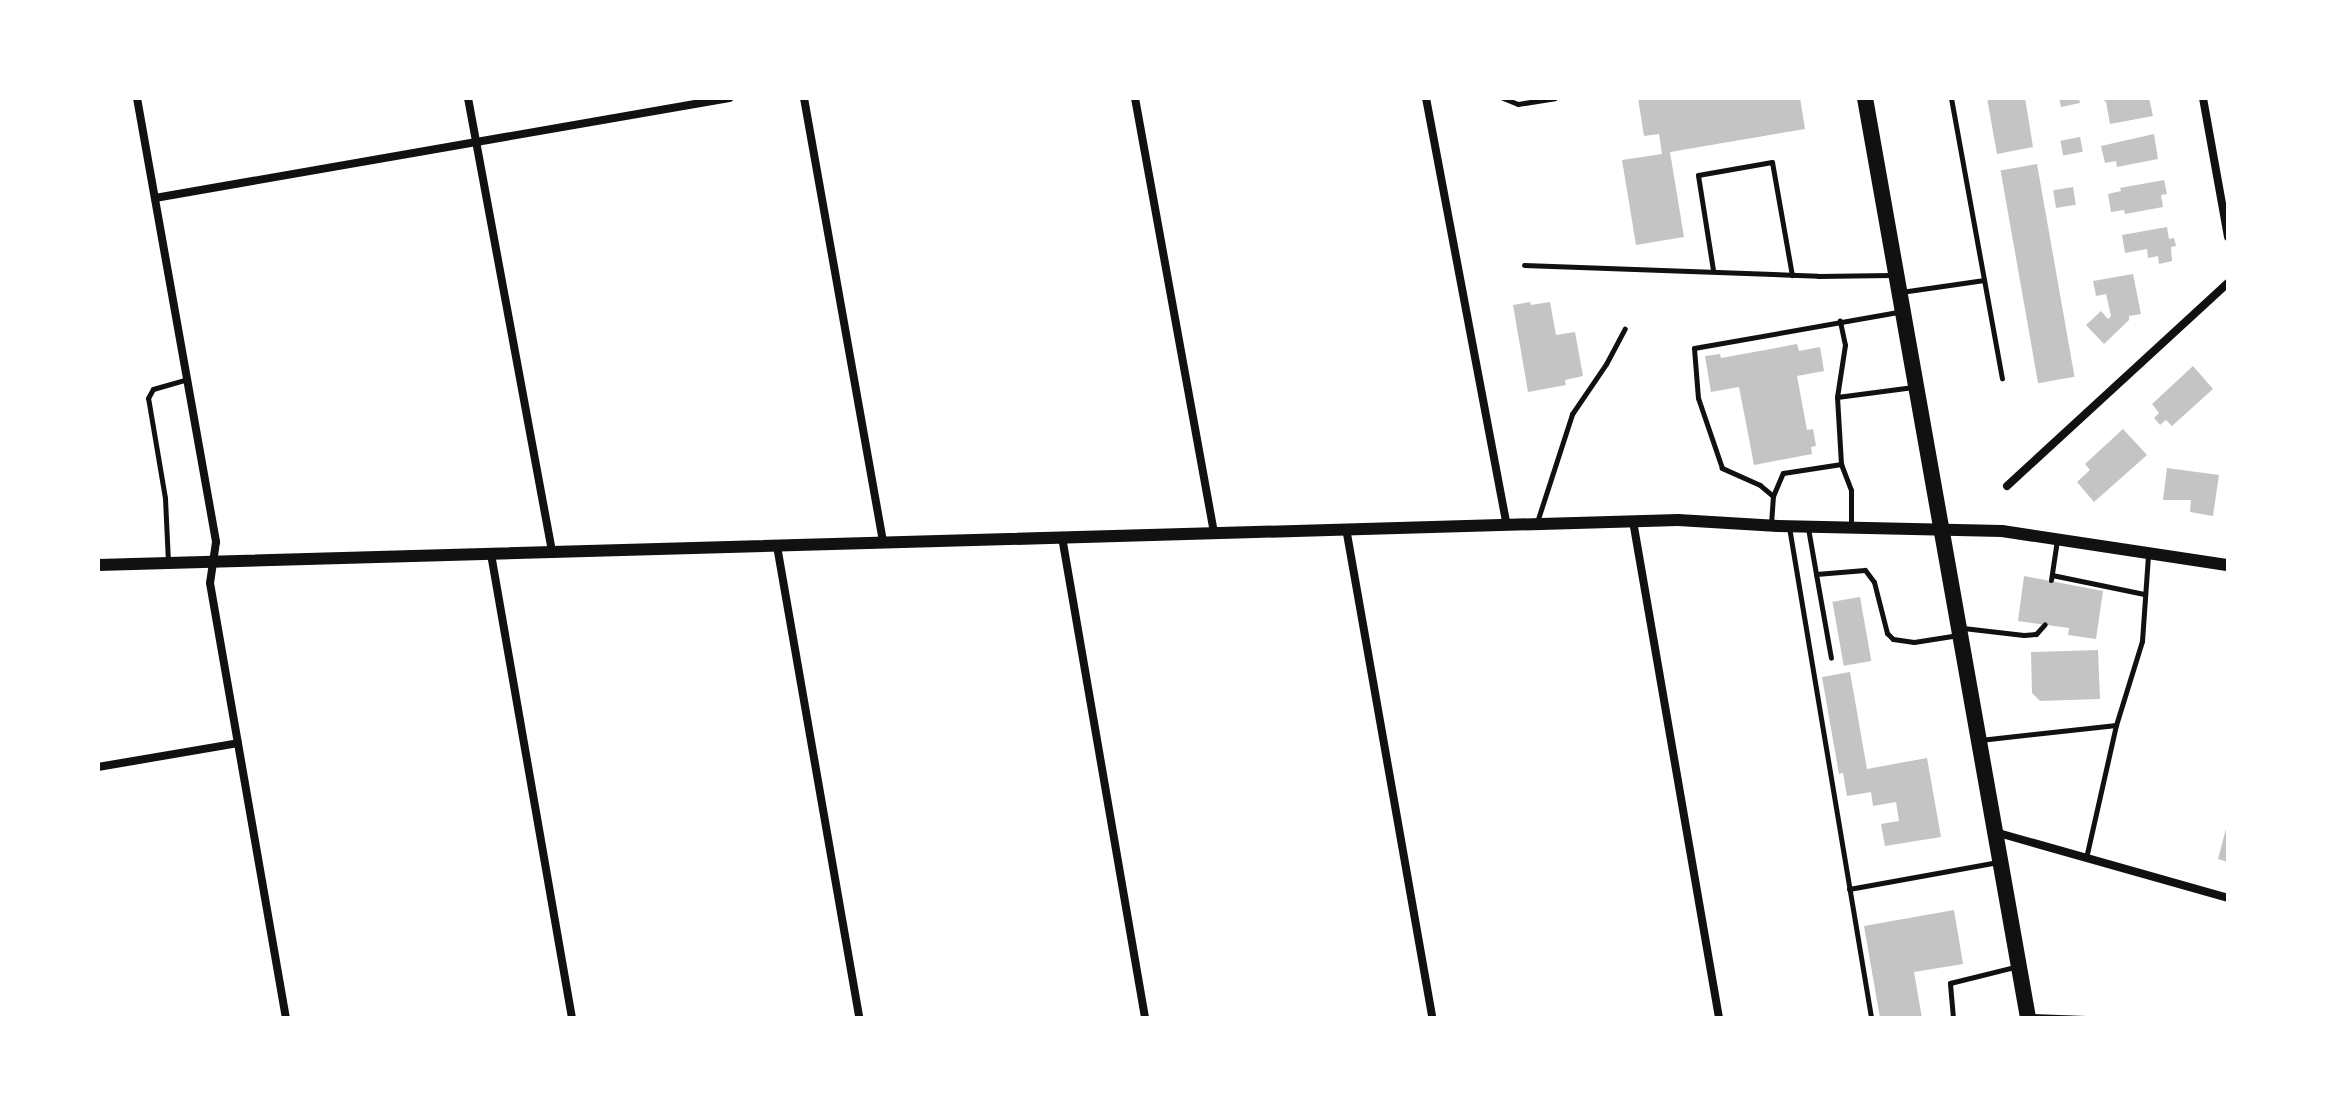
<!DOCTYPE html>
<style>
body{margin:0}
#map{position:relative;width:2326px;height:1116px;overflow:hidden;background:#fff;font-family:"Roboto Condensed",sans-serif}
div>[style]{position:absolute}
.building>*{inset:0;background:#c4c4c4;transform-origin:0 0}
.service>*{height:5px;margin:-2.5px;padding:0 2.5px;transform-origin:2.5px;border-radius:2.5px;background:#111}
.minor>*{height:8px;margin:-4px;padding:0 4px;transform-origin:4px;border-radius:4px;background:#111}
.tertiary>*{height:12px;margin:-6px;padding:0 6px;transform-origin:6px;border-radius:6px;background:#111}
.trunk>*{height:16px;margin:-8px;padding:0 8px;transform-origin:8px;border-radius:8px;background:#111}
span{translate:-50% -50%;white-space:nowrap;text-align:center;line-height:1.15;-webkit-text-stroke:6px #fff;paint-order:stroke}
.frame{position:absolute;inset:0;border:100px solid #fff;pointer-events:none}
</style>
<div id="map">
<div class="building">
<div style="clip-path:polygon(1638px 98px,1800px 98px,1805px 129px,1670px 152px,1684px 237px,1636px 245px,1622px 160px,1662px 154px,1659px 134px,1644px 136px)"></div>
<div style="clip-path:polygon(1987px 98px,2025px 98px,2033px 147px,1997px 154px)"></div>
<div style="clip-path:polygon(2059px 98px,2079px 98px,2080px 103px,2061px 107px)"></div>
<div style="clip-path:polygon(2101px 98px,2149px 98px,2153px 116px,2110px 124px,2106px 102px)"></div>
<div style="clip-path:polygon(2154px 134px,2158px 159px,2117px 167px,2116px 161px,2105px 163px,2101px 146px)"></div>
<div style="left:2080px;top:137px;width:15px;height:20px;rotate:79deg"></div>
<div style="left:2037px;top:164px;width:216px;height:37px;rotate:80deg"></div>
<div style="clip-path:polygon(2164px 180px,2167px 194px,2161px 195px,2163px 207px,2125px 214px,2124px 210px,2111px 212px,2108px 194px,2121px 191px,2120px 188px)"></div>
<div style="left:2073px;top:187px;width:18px;height:20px;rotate:81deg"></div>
<div style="clip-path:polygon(2167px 227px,2169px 239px,2174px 238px,2176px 246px,2171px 247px,2172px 261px,2159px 264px,2158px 256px,2148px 258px,2147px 249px,2125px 253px,2122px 235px)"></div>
<div style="clip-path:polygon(2133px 274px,2141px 314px,2129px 316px,2129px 320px,2104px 344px,2086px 325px,2101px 311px,2108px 319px,2111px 316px,2106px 294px,2096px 296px,2093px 281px)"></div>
<div style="clip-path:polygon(1530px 302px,1531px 305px,1550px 302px,1556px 335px,1575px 332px,1583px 376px,1565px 380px,1566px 385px,1528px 392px,1513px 305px)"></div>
<div style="clip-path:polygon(1797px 344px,1799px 351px,1820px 347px,1824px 371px,1797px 376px,1807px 430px,1813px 429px,1816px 446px,1811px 447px,1812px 454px,1754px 465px,1739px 387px,1711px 392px,1705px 356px,1720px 354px,1721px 358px)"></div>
<div style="clip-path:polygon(2193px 366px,2213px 389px,2172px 426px,2166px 420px,2160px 425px,2154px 418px,2159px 413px,2152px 404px)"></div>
<div style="clip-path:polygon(2123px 429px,2147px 455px,2094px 502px,2077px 482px,2090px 470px,2085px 464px)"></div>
<div style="clip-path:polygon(2167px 468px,2219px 475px,2213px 516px,2190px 512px,2191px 500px,2163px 500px)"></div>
<div style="clip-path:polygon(2024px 576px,2103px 591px,2096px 639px,2068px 635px,2069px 628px,2018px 621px)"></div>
<div style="left:1860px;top:597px;width:65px;height:28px;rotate:80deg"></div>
<div style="clip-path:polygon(2098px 650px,2100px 699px,2040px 701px,2032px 693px,2031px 652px)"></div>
<div style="clip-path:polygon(1850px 672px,1867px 769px,1927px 758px,1941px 837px,1885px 846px,1881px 824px,1899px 821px,1896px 802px,1873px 806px,1871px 792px,1847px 796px,1843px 773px,1839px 774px,1822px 677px)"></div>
<div style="clip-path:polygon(2227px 825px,2228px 826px,2228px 862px,2218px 859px)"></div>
<div style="clip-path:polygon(1954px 910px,1963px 964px,1914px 972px,1922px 1018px,1880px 1018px,1864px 926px)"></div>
</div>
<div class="service">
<div style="left:1503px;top:98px;width:16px;rotate:22deg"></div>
<div style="left:1518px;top:104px;width:37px;rotate:-9deg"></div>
<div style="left:1951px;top:98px;width:285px;rotate:79.7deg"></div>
<div style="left:1524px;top:265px;width:294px;rotate:2.1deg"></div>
<div style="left:1818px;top:276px;width:73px;rotate:-0.8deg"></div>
<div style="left:1713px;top:270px;width:96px;rotate:-99deg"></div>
<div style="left:1698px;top:175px;width:75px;rotate:-10deg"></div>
<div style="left:1772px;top:162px;width:115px;rotate:80deg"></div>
<div style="left:1901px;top:292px;width:84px;rotate:-8.2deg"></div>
<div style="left:1837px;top:397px;width:53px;rotate:-81.3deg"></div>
<div style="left:1845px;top:345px;width:25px;rotate:-102deg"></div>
<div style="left:1841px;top:464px;width:28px;rotate:69deg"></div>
<div style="left:1851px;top:490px;width:35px;rotate:90deg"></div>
<div style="left:1773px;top:496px;width:25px;rotate:-67deg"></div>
<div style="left:1783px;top:473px;width:59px;rotate:-8.8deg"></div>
<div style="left:1841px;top:464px;width:67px;rotate:-93.4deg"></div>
<div style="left:1837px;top:397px;width:77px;rotate:-7.5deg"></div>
<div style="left:1537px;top:522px;width:114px;rotate:-72deg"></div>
<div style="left:1572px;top:414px;width:60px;rotate:-55.8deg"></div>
<div style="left:1606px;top:364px;width:40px;rotate:-62deg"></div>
<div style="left:1771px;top:524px;width:28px;rotate:-86deg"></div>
<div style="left:1773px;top:496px;width:17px;rotate:-140deg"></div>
<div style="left:1760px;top:485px;width:42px;rotate:-155.9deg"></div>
<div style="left:1722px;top:468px;width:74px;rotate:-108.9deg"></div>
<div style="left:1698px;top:398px;width:50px;rotate:-94.6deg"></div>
<div style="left:1694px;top:348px;width:207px;rotate:-10deg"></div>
<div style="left:1789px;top:527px;width:498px;rotate:80.5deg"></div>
<div style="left:1808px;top:528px;width:47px;rotate:80.1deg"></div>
<div style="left:1816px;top:574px;width:49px;rotate:-4.7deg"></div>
<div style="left:1865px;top:570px;width:15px;rotate:53deg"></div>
<div style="left:1874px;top:582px;width:53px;rotate:75.7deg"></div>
<div style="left:1887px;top:633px;width:8px;rotate:45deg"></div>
<div style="left:1893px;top:639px;width:21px;rotate:8deg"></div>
<div style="left:1914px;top:642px;width:45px;rotate:-9deg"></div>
<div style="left:168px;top:562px;width:64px;rotate:-92.7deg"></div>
<div style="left:165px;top:498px;width:101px;rotate:-99.6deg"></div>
<div style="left:148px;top:398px;width:10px;rotate:-61deg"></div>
<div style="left:153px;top:389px;width:35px;rotate:-16deg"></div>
<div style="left:1816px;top:574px;width:85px;rotate:79.9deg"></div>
<div style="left:2052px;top:575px;width:94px;rotate:11.7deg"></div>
<div style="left:2051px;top:580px;width:40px;rotate:-81.5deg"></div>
<div style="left:1963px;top:628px;width:61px;rotate:6.5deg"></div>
<div style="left:2024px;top:635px;width:12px;rotate:-5deg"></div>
<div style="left:2036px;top:634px;width:13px;rotate:-48deg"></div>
<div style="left:2116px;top:725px;width:88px;rotate:-72.8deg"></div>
<div style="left:2142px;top:641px;width:86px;rotate:-86deg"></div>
<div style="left:1980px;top:740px;width:137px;rotate:-6.3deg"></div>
<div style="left:2116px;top:725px;width:136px;rotate:102.7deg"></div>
<div style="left:1849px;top:889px;width:150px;rotate:-10.3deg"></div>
<div style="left:2032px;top:1016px;width:54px;rotate:2.1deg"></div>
<div style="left:1953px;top:1018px;width:35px;rotate:-95deg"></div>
<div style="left:1950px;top:983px;width:70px;rotate:-14deg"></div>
</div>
<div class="minor">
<div style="left:137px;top:98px;width:451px;rotate:79.9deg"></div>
<div style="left:216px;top:542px;width:41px;rotate:98.3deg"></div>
<div style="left:210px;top:583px;width:442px;rotate:80.1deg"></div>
<div style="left:468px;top:98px;width:462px;rotate:79.5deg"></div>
<div style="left:804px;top:98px;width:452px;rotate:79.9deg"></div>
<div style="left:1135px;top:98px;width:440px;rotate:79.7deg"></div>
<div style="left:1426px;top:98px;width:432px;rotate:79.3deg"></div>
<div style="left:2203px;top:98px;width:141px;rotate:79.8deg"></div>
<div style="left:155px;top:198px;width:583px;rotate:-9.88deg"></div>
<div style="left:2007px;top:486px;width:300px;rotate:-42.6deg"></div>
<div style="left:1633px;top:521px;width:504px;rotate:80.18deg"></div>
<div style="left:1346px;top:528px;width:497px;rotate:80deg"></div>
<div style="left:1062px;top:537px;width:488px;rotate:80.2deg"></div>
<div style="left:777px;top:546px;width:479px;rotate:80.1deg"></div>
<div style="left:491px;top:554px;width:471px;rotate:80.1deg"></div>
<div style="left:98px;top:767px;width:142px;rotate:-9.7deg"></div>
<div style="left:1995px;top:832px;width:242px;rotate:15.8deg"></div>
</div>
<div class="tertiary">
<div style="left:98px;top:565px;width:1581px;rotate:-1.63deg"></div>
<div style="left:1678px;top:520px;width:100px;rotate:3.4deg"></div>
<div style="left:1778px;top:526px;width:224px;rotate:1.3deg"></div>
<div style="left:2002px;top:531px;width:229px;rotate:8.6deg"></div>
</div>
<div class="trunk">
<div style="left:1865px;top:98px;width:934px;rotate:79.95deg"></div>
</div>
<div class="frame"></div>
</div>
